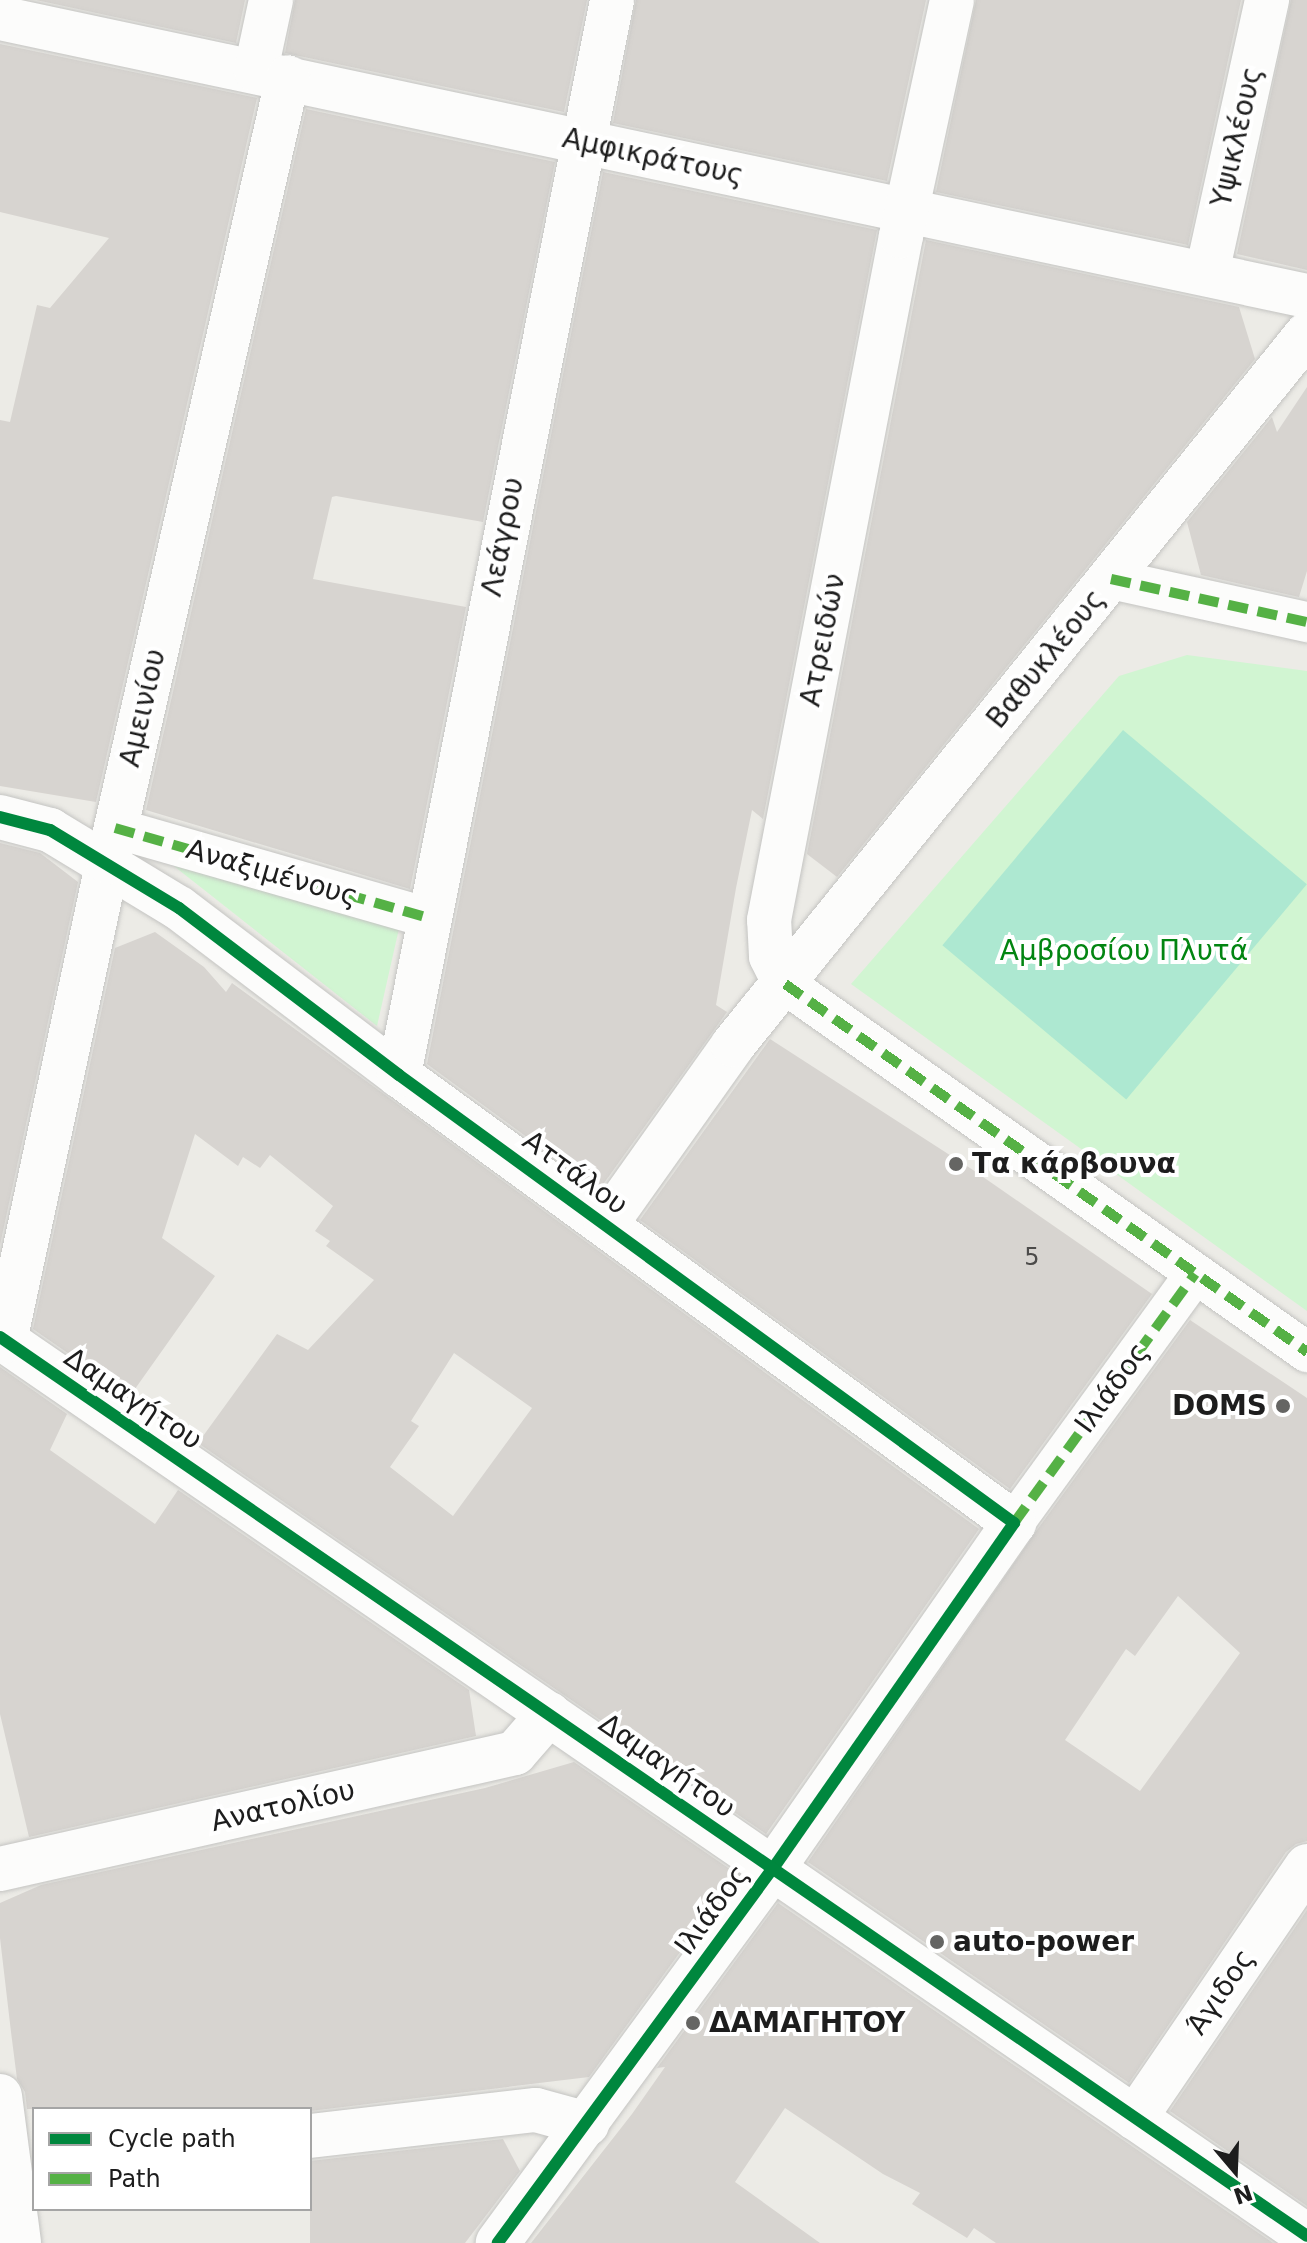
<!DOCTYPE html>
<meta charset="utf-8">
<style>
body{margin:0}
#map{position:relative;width:1307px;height:2243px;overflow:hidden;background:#ecebe6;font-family:"DejaVu Sans",sans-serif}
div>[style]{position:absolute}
.park>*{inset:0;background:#d1f5d2}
.pitch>*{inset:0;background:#ade8d1;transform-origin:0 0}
.building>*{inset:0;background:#d7d4d0}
.roads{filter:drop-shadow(0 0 2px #c4c4c2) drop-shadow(0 0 2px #c4c4c2)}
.pedestrian>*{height:40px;margin:-20px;padding:0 20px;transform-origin:20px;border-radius:20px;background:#fcfcfb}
.minor>*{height:44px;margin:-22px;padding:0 22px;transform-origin:22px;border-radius:22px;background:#fcfcfb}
.quiet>*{height:10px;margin-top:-5px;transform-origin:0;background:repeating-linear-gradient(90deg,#55b145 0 20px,transparent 0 30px)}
.cycleway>*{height:12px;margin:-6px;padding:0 6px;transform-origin:6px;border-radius:6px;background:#00873e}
.dots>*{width:22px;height:22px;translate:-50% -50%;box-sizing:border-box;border:4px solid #fff;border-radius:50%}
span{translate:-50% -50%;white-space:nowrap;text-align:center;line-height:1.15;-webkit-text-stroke:8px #fff;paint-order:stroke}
.number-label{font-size:24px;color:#4c4b4a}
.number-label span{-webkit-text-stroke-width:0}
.street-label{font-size:28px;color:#1d1d1d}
.park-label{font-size:28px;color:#028511}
.poi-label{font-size:28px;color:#1d1d1d;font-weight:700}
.left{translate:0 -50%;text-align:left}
.right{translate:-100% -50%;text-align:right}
.legend{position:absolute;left:32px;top:2107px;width:280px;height:104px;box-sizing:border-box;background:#fff;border:2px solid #a5a5a5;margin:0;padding:10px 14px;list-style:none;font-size:24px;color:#1d1d1d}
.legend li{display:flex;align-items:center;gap:16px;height:40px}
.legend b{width:40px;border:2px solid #a5a5a5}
.north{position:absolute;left:1195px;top:2131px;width:80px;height:80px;-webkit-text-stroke:6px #fff;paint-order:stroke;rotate:161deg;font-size:22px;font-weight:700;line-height:32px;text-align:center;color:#1d1d1d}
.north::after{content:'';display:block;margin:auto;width:28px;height:36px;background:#1d1d1d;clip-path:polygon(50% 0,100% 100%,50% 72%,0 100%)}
</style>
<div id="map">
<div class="park">
<div style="clip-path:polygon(1187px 655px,1307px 671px,1307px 1311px,851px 984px,1119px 676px)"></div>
<div style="clip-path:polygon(170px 863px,400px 924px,377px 1026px)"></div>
</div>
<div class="pitch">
<div style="left:1123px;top:730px;width:240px;height:281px;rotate:40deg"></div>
</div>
<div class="building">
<div style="clip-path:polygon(36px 0,245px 0,236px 43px)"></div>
<div style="clip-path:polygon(295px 0,587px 0,564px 112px,285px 53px)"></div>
<div style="clip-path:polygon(636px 0,926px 0,887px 181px,613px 123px)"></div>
<div style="clip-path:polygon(976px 0,1241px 0,1188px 245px,936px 192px)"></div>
<div style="clip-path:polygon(1291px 0,1307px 0,1307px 270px,1237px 254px)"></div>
<div style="clip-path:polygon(0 44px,257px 98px,96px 802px,0 786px,0 420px,10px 422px,37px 305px,50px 308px,109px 238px,0 212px)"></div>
<div style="clip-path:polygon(306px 109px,555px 162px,483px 522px,336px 496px,332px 497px,313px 579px,466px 607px,410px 889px,146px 810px)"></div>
<div style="clip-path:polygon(603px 172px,877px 230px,763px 819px,752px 810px,736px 888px,716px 1005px,727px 1012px,599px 1190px,427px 1064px)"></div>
<div style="clip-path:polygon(926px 240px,1239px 307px,1255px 359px,837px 877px,807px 854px)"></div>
<div style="clip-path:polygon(1307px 387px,1307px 571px,1299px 597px,1201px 575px,1187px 522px,1272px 417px,1277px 432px)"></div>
<div style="clip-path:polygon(0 843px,40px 853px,78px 882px,0 1245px)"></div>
<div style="clip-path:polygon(evenodd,155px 932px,204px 967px,226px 992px,232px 983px,979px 1529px,766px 1834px,198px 1443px,277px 1334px,308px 1350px,374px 1280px,326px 1246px,330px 1241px,315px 1231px,333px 1206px,270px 1155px,260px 1168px,243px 1157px,238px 1166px,195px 1134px,162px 1238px,215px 1276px,130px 1396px,33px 1329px,115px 948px,155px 932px,454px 1353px,532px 1408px,453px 1516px,390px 1467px,419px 1426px,411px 1421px,454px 1353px)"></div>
<div style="clip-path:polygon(770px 1039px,973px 1170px,1152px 1294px,1010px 1489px,640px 1220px)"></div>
<div style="clip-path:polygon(evenodd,1190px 1320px,1307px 1398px,1307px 1841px,1296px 1844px,1286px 1852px,1129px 2083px,808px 1862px,1037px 1530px,1190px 1320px,1178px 1596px,1240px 1653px,1140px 1791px,1065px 1740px,1126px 1649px,1135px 1656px,1178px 1596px)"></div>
<div style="clip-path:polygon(0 1367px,67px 1414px,50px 1450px,155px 1524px,178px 1490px,469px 1690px,476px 1736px,29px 1837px,0 1714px)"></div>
<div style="clip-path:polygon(574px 1762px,737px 1874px,589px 2077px,310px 2111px,27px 2109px,25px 2092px,17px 2079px,11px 2032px,0 1938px,0 1903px,41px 1885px,485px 1788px)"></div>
<div style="clip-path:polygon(778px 1903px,1120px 2138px,1273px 2243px,996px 2243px,974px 2228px,967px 2238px,912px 2204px,920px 2193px,883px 2174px,785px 2108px,735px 2182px,820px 2243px,531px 2243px,632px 2114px,665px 2067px,657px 2068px)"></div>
<div style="clip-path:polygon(1307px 1910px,1307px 2206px,1170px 2111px)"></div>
<div style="clip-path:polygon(503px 2139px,520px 2171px,465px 2243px,310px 2243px,310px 2161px)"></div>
</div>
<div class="roads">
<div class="pedestrian">
<div style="left:1111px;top:579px;width:201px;rotate:12.4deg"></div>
<div style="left:115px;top:828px;width:326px;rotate:16deg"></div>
<div style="left:785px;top:984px;width:639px;rotate:35.18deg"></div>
<div style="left:1014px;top:1523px;width:308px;rotate:-54deg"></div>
</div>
<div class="minor">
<div style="left:0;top:18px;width:1336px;rotate:12.01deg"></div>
<div style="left:256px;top:70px;width:72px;rotate:-77.9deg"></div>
<div style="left:1207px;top:273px;width:280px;rotate:-77.6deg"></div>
<div style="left:0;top:817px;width:52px;rotate:14.6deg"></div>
<div style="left:50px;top:830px;width:151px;rotate:31.2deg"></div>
<div style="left:179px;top:908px;width:276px;rotate:37.2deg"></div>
<div style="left:399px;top:1075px;width:761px;rotate:36.07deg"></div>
<div style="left:1014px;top:1523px;width:421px;rotate:124.9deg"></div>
<div style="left:773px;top:1868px;width:465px;rotate:126.3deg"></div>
<div style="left:785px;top:984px;width:31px;rotate:-117deg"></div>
<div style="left:771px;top:956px;width:36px;rotate:-93deg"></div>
<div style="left:769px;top:920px;width:697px;rotate:-79.08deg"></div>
<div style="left:901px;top:236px;width:241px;rotate:-77.8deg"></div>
<div style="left:399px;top:1075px;width:1096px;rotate:-78.79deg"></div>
<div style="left:606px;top:1224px;width:219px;rotate:-54.6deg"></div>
<div style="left:733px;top:1045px;width:914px;rotate:-51.09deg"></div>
<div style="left:0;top:1337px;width:1586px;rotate:34.52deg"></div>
<div style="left:5px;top:1341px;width:490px;rotate:-77.9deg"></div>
<div style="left:108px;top:862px;width:805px;rotate:-77.09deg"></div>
<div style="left:0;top:1869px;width:528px;rotate:-12.69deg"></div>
<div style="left:515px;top:1753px;width:52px;rotate:-48.9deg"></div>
<div style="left:0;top:2096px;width:148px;rotate:82.6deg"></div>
<div style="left:1135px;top:2118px;width:305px;rotate:-55.7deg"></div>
<div style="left:310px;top:2136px;width:227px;rotate:-6.6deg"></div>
<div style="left:536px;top:2110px;width:53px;rotate:15.4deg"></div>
</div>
</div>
<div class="quiet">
<div style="left:1111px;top:579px;width:201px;rotate:12.4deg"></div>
<div style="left:115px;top:828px;width:326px;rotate:16deg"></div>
<div style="left:785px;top:984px;width:639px;rotate:35.18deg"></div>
<div style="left:1014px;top:1523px;width:308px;rotate:-54deg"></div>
</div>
<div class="cycleway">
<div style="left:0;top:817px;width:52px;rotate:14.6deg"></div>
<div style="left:50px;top:830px;width:151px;rotate:31.2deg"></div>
<div style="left:179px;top:908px;width:276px;rotate:37.2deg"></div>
<div style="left:399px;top:1075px;width:761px;rotate:36.07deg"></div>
<div style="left:1014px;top:1523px;width:421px;rotate:124.9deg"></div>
<div style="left:773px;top:1868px;width:465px;rotate:126.3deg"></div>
<div style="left:0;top:1337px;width:1586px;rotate:34.52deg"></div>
</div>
<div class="dots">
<div style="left:956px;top:1164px;background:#656563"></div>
<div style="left:1283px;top:1406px;background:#656563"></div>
<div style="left:937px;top:1942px;background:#656563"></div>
<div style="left:693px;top:2023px;background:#656563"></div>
</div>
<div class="number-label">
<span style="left:1032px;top:1258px">5</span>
</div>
<div class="street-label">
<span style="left:1237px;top:137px;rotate:-77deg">Υψικλέους</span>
<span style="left:653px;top:157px;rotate:12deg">Αμφικράτους</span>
<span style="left:503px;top:537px;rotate:-79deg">Λεάγρου</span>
<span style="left:823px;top:640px;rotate:-79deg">Ατρειδών</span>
<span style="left:1046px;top:659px;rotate:-51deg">Βαθυκλέους</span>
<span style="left:143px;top:708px;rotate:-77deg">Αμεινίου</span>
<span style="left:272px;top:873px;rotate:16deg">Αναξιμένους</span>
<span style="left:575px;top:1173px;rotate:36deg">Αττάλου</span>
<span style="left:1112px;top:1388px;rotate:-54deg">Ιλιάδος</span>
<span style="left:133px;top:1399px;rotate:34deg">Δαμαγήτου</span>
<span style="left:667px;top:1766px;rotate:35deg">Δαμαγήτου</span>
<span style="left:283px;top:1806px;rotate:-13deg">Ανατολίου</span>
<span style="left:712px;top:1910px;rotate:-54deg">Ιλιάδος</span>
<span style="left:1221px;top:1992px;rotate:-56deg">Άγιδος</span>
</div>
<div class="park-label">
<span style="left:1124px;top:951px">Αμβροσίου Πλυτά</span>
</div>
<div class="poi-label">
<span class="left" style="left:972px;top:1164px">Τα κάρβουνα</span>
<span class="right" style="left:1267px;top:1406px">DOMS</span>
<span class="left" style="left:953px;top:1942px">auto-power</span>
<span class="left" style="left:709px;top:2023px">ΔΑΜΑΓHΤOY</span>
</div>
<ul class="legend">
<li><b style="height:10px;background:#00873e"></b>Cycle path</li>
<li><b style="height:10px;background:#55b145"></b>Path</li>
</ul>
<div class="north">N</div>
</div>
